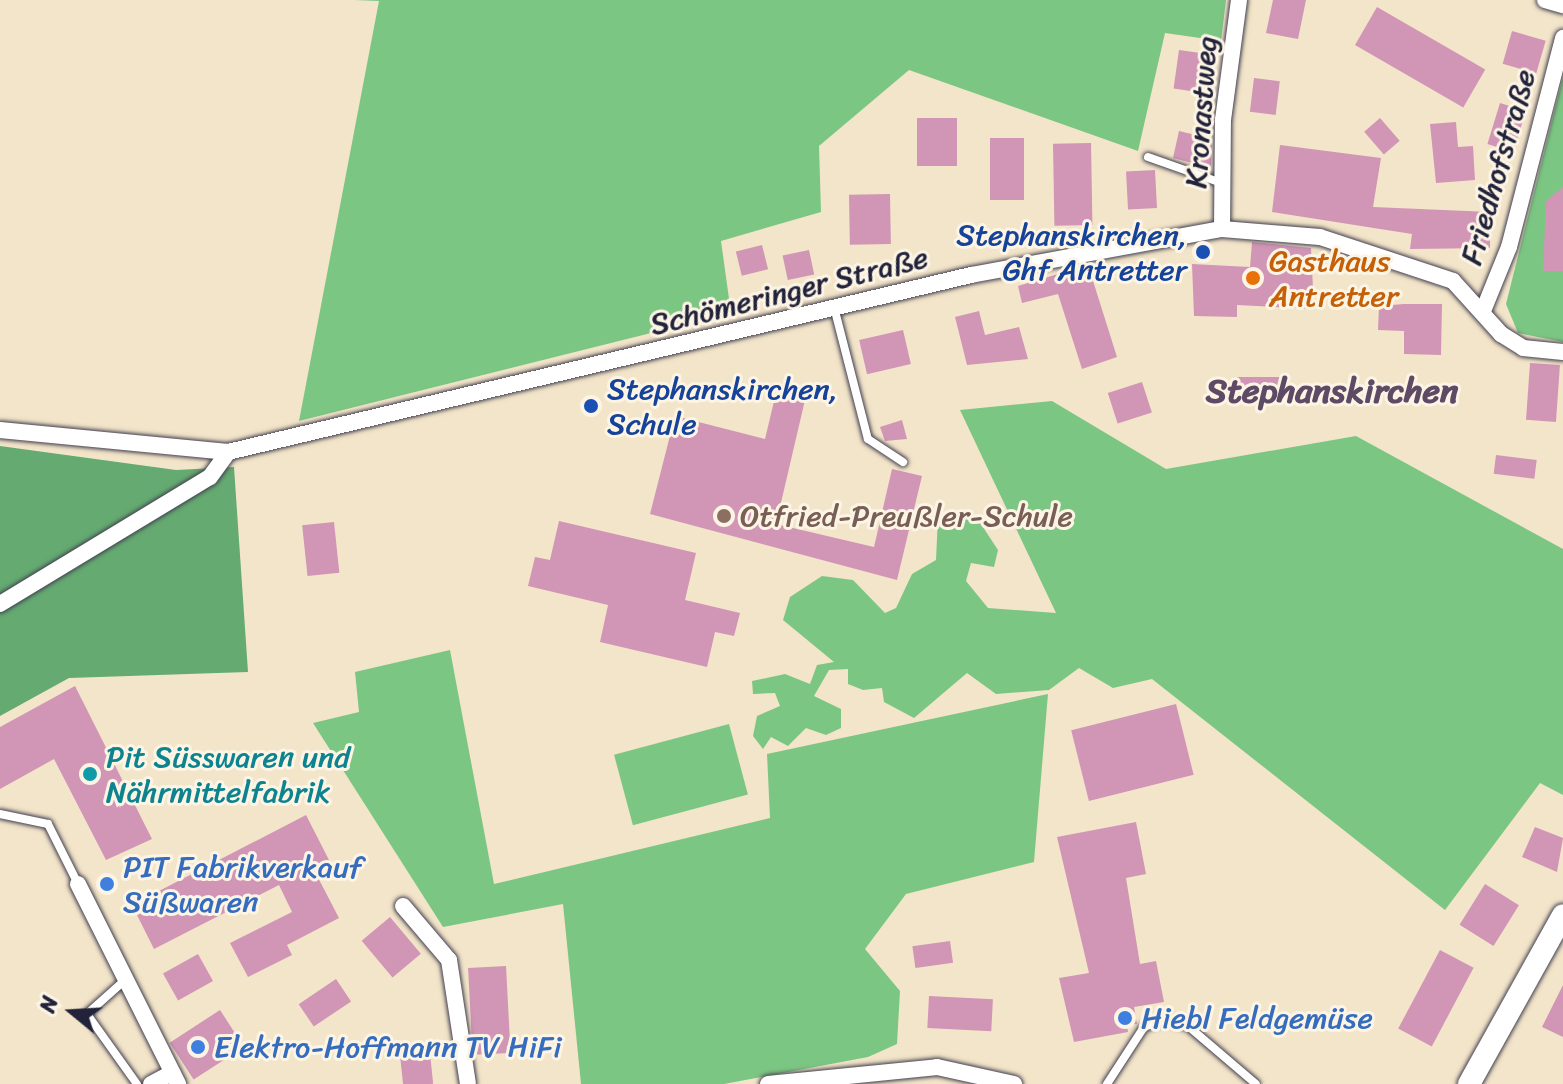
<!DOCTYPE html>
<meta charset="utf-8">
<style>
body{margin:0}
#map{position:relative;width:1563px;height:1084px;overflow:hidden;background:#f3e5c9;font-family:Sriracha,sans-serif}
div>[style]{position:absolute}
.green>*{inset:0;background:#7cc683;transform-origin:0 0}
.forest>*{inset:0;background:#65ab71}
.building>*{inset:0;background:#d195b6;transform-origin:0 0}
.roads{filter:drop-shadow(0 0 2px #413f50) drop-shadow(0 0 2px #413f50)}
.lane>*{height:8px;margin:-4px;padding:0 4px;transform-origin:4px;border-radius:4px;background:#fff}
.street>*{height:16px;margin:-8px;padding:0 8px;transform-origin:8px;border-radius:8px;background:#fff}
.secondary>*{height:22px;margin:-11px;padding:0 11px;transform-origin:11px;border-radius:11px;background:#fff}
.dots>*{width:22px;height:22px;translate:-50% -50%;box-sizing:border-box;border:4px solid #fcf5e5;border-radius:50%}
span{translate:-50% -50%;white-space:nowrap;text-align:center;line-height:1.15;-webkit-text-stroke:6px #fcf5e5;paint-order:stroke}
.street-label{font-size:30px;color:#22223b}
.transit-label{font-size:30px;color:#164399}
.right{translate:-100% -50%;text-align:right}
.left{translate:0 -50%;text-align:left}
.food-label{font-size:30px;color:#c56008}
.education-label{font-size:30px;color:#785e54}
.culture-label{font-size:30px;color:#0d838f}
.shop-label{font-size:30px;color:#366cbe}
.quarter-label{font-size:34px;color:#5f4a66;font-weight:700}
.north{position:absolute;left:32px;top:972px;width:80px;height:80px;-webkit-text-stroke:6px #fcf5e5;paint-order:stroke;rotate:288deg;font-size:22px;font-weight:700;line-height:32px;text-align:center;color:#22223b}
.north::after{content:'';display:block;margin:auto;width:28px;height:36px;background:#22223b;clip-path:polygon(50% 0,100% 100%,50% 72%,0 100%)}
</style>
<div id="map">
<div class="green">
<div style="clip-path:polygon(354px 0,1226px 0,1221px 41px,1165px 33px,1138px 151px,909px 70px,819px 146px,821px 212px,721px 241px,731px 313px,299px 421px,379px 1px)"></div>
<div style="clip-path:polygon(1563px 77px,1563px 342px,1518px 333px,1506px 304px)"></div>
<div style="clip-path:polygon(1052px 401px,1166px 469px,1356px 436px,1563px 549px,1563px 795px,1540px 783px,1445px 910px,1152px 679px,1113px 688px,1079px 668px,1049px 690px,996px 694px,967px 673px,914px 718px,884px 702px,882px 688px,863px 690px,848px 684px,848px 669px,829px 670px,814px 696px,841px 709px,841px 728px,826px 735px,806px 728px,788px 746px,771px 737px,763px 749px,753px 736px,757px 716px,780px 706px,775px 693px,753px 694px,752px 681px,785px 674px,810px 684px,817px 665px,834px 662px,783px 620px,790px 597px,822px 576px,853px 580px,885px 613px,896px 608px,912px 574px,936px 560px,938px 517px,977px 518px,998px 550px,994px 567px,971px 563px,966px 581px,988px 608px,1056px 613px,960px 410px)"></div>
<div style="clip-path:polygon(450px 650px,494px 884px,770px 818px,767px 754px,1048px 694px,1034px 862px,906px 894px,865px 949px,900px 991px,897px 1044px,868px 1057px,724px 1084px,581px 1084px,563px 904px,443px 927px,313px 723px,359px 712px,355px 672px)"></div>
<div style="left:729px;top:724px;width:73px;height:119px;rotate:75deg"></div>
</div>
<div class="forest">
<div style="clip-path:polygon(0 446px,176px 470px,234px 467px,248px 672px,69px 678px,0 716px)"></div>
</div>
<div class="building">
<div style="clip-path:polygon(1273px 0,1306px 0,1298px 39px,1266px 33px)"></div>
<div style="left:1377px;top:7px;width:125px;height:44px;rotate:30deg"></div>
<div style="left:1512px;top:31px;width:35px;height:34px;rotate:16deg"></div>
<div style="left:1179px;top:50px;width:27px;height:39px;rotate:8deg"></div>
<div style="left:1254px;top:78px;width:26px;height:34px;rotate:7deg"></div>
<div style="left:1500px;top:103px;width:27px;height:43px;rotate:17deg"></div>
<div style="left:917px;top:118px;width:40px;height:48px"></div>
<div style="left:1380px;top:118px;width:30px;height:21px;rotate:49deg"></div>
<div style="clip-path:polygon(1456px 122px,1458px 147px,1473px 146px,1475px 180px,1436px 183px,1430px 124px)"></div>
<div style="clip-path:polygon(1179px 131px,1212px 139px,1211px 168px,1173px 158px)"></div>
<div style="left:990px;top:138px;width:34px;height:62px"></div>
<div style="left:1091px;top:143px;width:82px;height:38px;rotate:89deg"></div>
<div style="clip-path:polygon(1280px 145px,1381px 158px,1373px 207px,1490px 212px,1490px 248px,1410px 249px,1412px 234px,1272px 212px)"></div>
<div style="left:1155px;top:170px;width:38px;height:29px;rotate:87deg"></div>
<div style="clip-path:polygon(1563px 187px,1563px 271px,1543px 271px,1546px 201px)"></div>
<div style="left:890px;top:194px;width:50px;height:41px;rotate:89deg"></div>
<div style="clip-path:polygon(1252px 242px,1311px 248px,1314px 309px,1237px 305px,1237px 317px,1194px 316px,1192px 264px,1250px 267px)"></div>
<div style="left:762px;top:245px;width:25px;height:27px;rotate:76deg"></div>
<div style="left:809px;top:250px;width:25px;height:27px;rotate:78deg"></div>
<div style="clip-path:polygon(1088px 265px,1117px 357px,1082px 369px,1058px 294px,1022px 303px,1018px 286px)"></div>
<div style="clip-path:polygon(1404px 304px,1442px 304px,1441px 355px,1404px 354px,1404px 331px,1378px 330px,1379px 306px)"></div>
<div style="clip-path:polygon(979px 311px,985px 335px,1019px 327px,1028px 359px,967px 365px,955px 317px)"></div>
<div style="left:903px;top:330px;width:35px;height:45px;rotate:77deg"></div>
<div style="left:1530px;top:363px;width:30px;height:57px;rotate:4deg"></div>
<div style="left:1233px;top:377px;width:48px;height:21px"></div>
<div style="left:1142px;top:382px;width:32px;height:36px;rotate:72deg"></div>
<div style="clip-path:polygon(776px 393px,805px 400px,776px 524px,874px 547px,892px 469px,922px 476px,897px 580px,650px 514px,675px 416px,765px 439px)"></div>
<div style="clip-path:polygon(902px 420px,907px 439px,885px 441px,880px 427px)"></div>
<div style="left:1496px;top:455px;width:41px;height:19px;rotate:7deg"></div>
<div style="clip-path:polygon(559px 521px,696px 553px,685px 600px,740px 613px,734px 636px,715px 632px,707px 667px,600px 642px,608px 605px,528px 586px,535px 557px,550px 560px)"></div>
<div style="left:334px;top:522px;width:51px;height:32px;rotate:84deg"></div>
<div style="clip-path:polygon(75px 686px,152px 839px,106px 860px,54px 759px,0 789px,0 727px)"></div>
<div style="left:1176px;top:704px;width:73px;height:108px;rotate:76deg"></div>
<div style="clip-path:polygon(306px 815px,329px 860px,313px 868px,339px 918px,287px 945px,292px 955px,248px 977px,230px 943px,292px 912px,279px 885px,154px 949px,132px 905px)"></div>
<div style="clip-path:polygon(1136px 822px,1146px 874px,1126px 878px,1140px 964px,1156px 961px,1164px 1002px,1134px 1007px,1137px 1024px,1127px 1025px,1128px 1032px,1074px 1042px,1059px 978px,1089px 973px,1057px 837px)"></div>
<div style="clip-path:polygon(1535px 827px,1563px 838px,1557px 872px,1522px 857px)"></div>
<div style="left:1485px;top:884px;width:40px;height:48px;rotate:32deg"></div>
<div style="left:390px;top:917px;width:48px;height:37px;rotate:50deg"></div>
<div style="left:950px;top:941px;width:22px;height:38px;rotate:82deg"></div>
<div style="left:1440px;top:950px;width:38px;height:89px;rotate:28deg"></div>
<div style="left:198px;top:954px;width:31px;height:40px;rotate:61deg"></div>
<div style="left:506px;top:966px;width:87px;height:38px;rotate:87deg"></div>
<div style="left:336px;top:979px;width:27px;height:45px;rotate:56deg"></div>
<div style="clip-path:polygon(1563px 985px,1563px 1037px,1542px 1027px)"></div>
<div style="left:929px;top:996px;width:64px;height:32px;rotate:3deg"></div>
<div style="left:220px;top:1010px;width:44px;height:60px;rotate:57deg"></div>
<div style="left:429px;top:1044px;width:40px;height:30px;rotate:84deg"></div>
</div>
<div class="roads">
<div class="lane">
<div style="left:1148px;top:157px;width:78px;rotate:19.4deg"></div>
<div style="left:834px;top:307px;width:136px;rotate:75.6deg"></div>
<div style="left:868px;top:439px;width:42px;rotate:33.3deg"></div>
<div style="left:0;top:814px;width:49px;rotate:11.8deg"></div>
<div style="left:48px;top:824px;width:67px;rotate:63.4deg"></div>
<div style="left:125px;top:980px;width:51px;rotate:138.2deg"></div>
<div style="left:87px;top:1014px;width:86px;rotate:54.5deg"></div>
<div style="left:1107px;top:1084px;width:68px;rotate:-57deg"></div>
<div style="left:1144px;top:1027px;width:20px;rotate:-20deg"></div>
<div style="left:1163px;top:1020px;width:26px;rotate:13deg"></div>
<div style="left:1188px;top:1026px;width:89px;rotate:40.5deg"></div>
</div>
<div class="street">
<div style="left:1545px;top:0;width:19px;rotate:16deg"></div>
<div style="left:1222px;top:229px;width:109px;rotate:-89.5deg"></div>
<div style="left:1223px;top:120px;width:121px;rotate:-82.4deg"></div>
<div style="left:1483px;top:311px;width:69px;rotate:-67.9deg"></div>
<div style="left:1509px;top:247px;width:216px;rotate:-75.5deg"></div>
<div style="left:0;top:430px;width:229px;rotate:5.5deg"></div>
<div style="left:228px;top:452px;width:764px;rotate:-13.4deg"></div>
<div style="left:971px;top:275px;width:255px;rotate:-10.4deg"></div>
<div style="left:1222px;top:229px;width:98px;rotate:4.7deg"></div>
<div style="left:1320px;top:237px;width:140px;rotate:18.3deg"></div>
<div style="left:1453px;top:281px;width:72px;rotate:47.8deg"></div>
<div style="left:1501px;top:334px;width:26px;rotate:32deg"></div>
<div style="left:1523px;top:348px;width:40px;rotate:5.7deg"></div>
<div style="left:0;top:604px;width:245px;rotate:-31.2deg"></div>
<div style="left:210px;top:477px;width:31px;rotate:-54deg"></div>
<div style="left:78px;top:884px;width:224px;rotate:63.4deg"></div>
<div style="left:403px;top:906px;width:71px;rotate:49.6deg"></div>
<div style="left:449px;top:960px;width:125px;rotate:81.3deg"></div>
<div style="left:151px;top:1084px;width:24px;rotate:-28deg"></div>
<div style="left:768px;top:1084px;width:170px;rotate:-5.7deg"></div>
<div style="left:937px;top:1067px;width:79px;rotate:12.4deg"></div>
</div>
<div class="secondary">
<div style="left:1469px;top:1084px;width:193px;rotate:-60.9deg"></div>
</div>
</div>
<div class="dots">
<div style="left:1203px;top:252px;background:#1a4fb4"></div>
<div style="left:1253px;top:278px;background:#e8710a"></div>
<div style="left:591px;top:406px;background:#1a4fb4"></div>
<div style="left:724px;top:516px;background:#8d6e63"></div>
<div style="left:90px;top:774px;background:#0f9aa8"></div>
<div style="left:107px;top:884px;background:#3f7fe0"></div>
<div style="left:1125px;top:1018px;background:#3f7fe0"></div>
<div style="left:198px;top:1047px;background:#3f7fe0"></div>
</div>
<div class="street-label">
<span style="left:1201px;top:112px;rotate:-86deg">Kronastweg</span>
<span style="left:1498px;top:167px;rotate:-74deg">Friedhofstraße</span>
<span style="left:789px;top:291px;rotate:-14deg">Schömeringer Straße</span>
</div>
<div class="transit-label">
<span class="right" style="left:1187px;top:252px">Stephanskirchen,<br>Ghf Antretter</span>
<span class="left" style="left:607px;top:406px">Stephanskirchen,<br>Schule</span>
</div>
<div class="food-label">
<span class="left" style="left:1269px;top:278px">Gasthaus<br>Antretter</span>
</div>
<div class="education-label">
<span class="left" style="left:740px;top:516px">Otfried-Preußler-Schule</span>
</div>
<div class="culture-label">
<span class="left" style="left:106px;top:774px">Pit Süsswaren und<br>Nährmittelfabrik</span>
</div>
<div class="shop-label">
<span class="left" style="left:123px;top:884px">PIT Fabrikverkauf<br>Süßwaren</span>
<span class="left" style="left:1141px;top:1018px">Hiebl Feldgemüse</span>
<span class="left" style="left:214px;top:1047px">Elektro-Hoffmann TV HiFi</span>
</div>
<div class="quarter-label">
<span style="left:1332px;top:392px">Stephanskirchen</span>
</div>
<div class="north">N</div>
</div>
